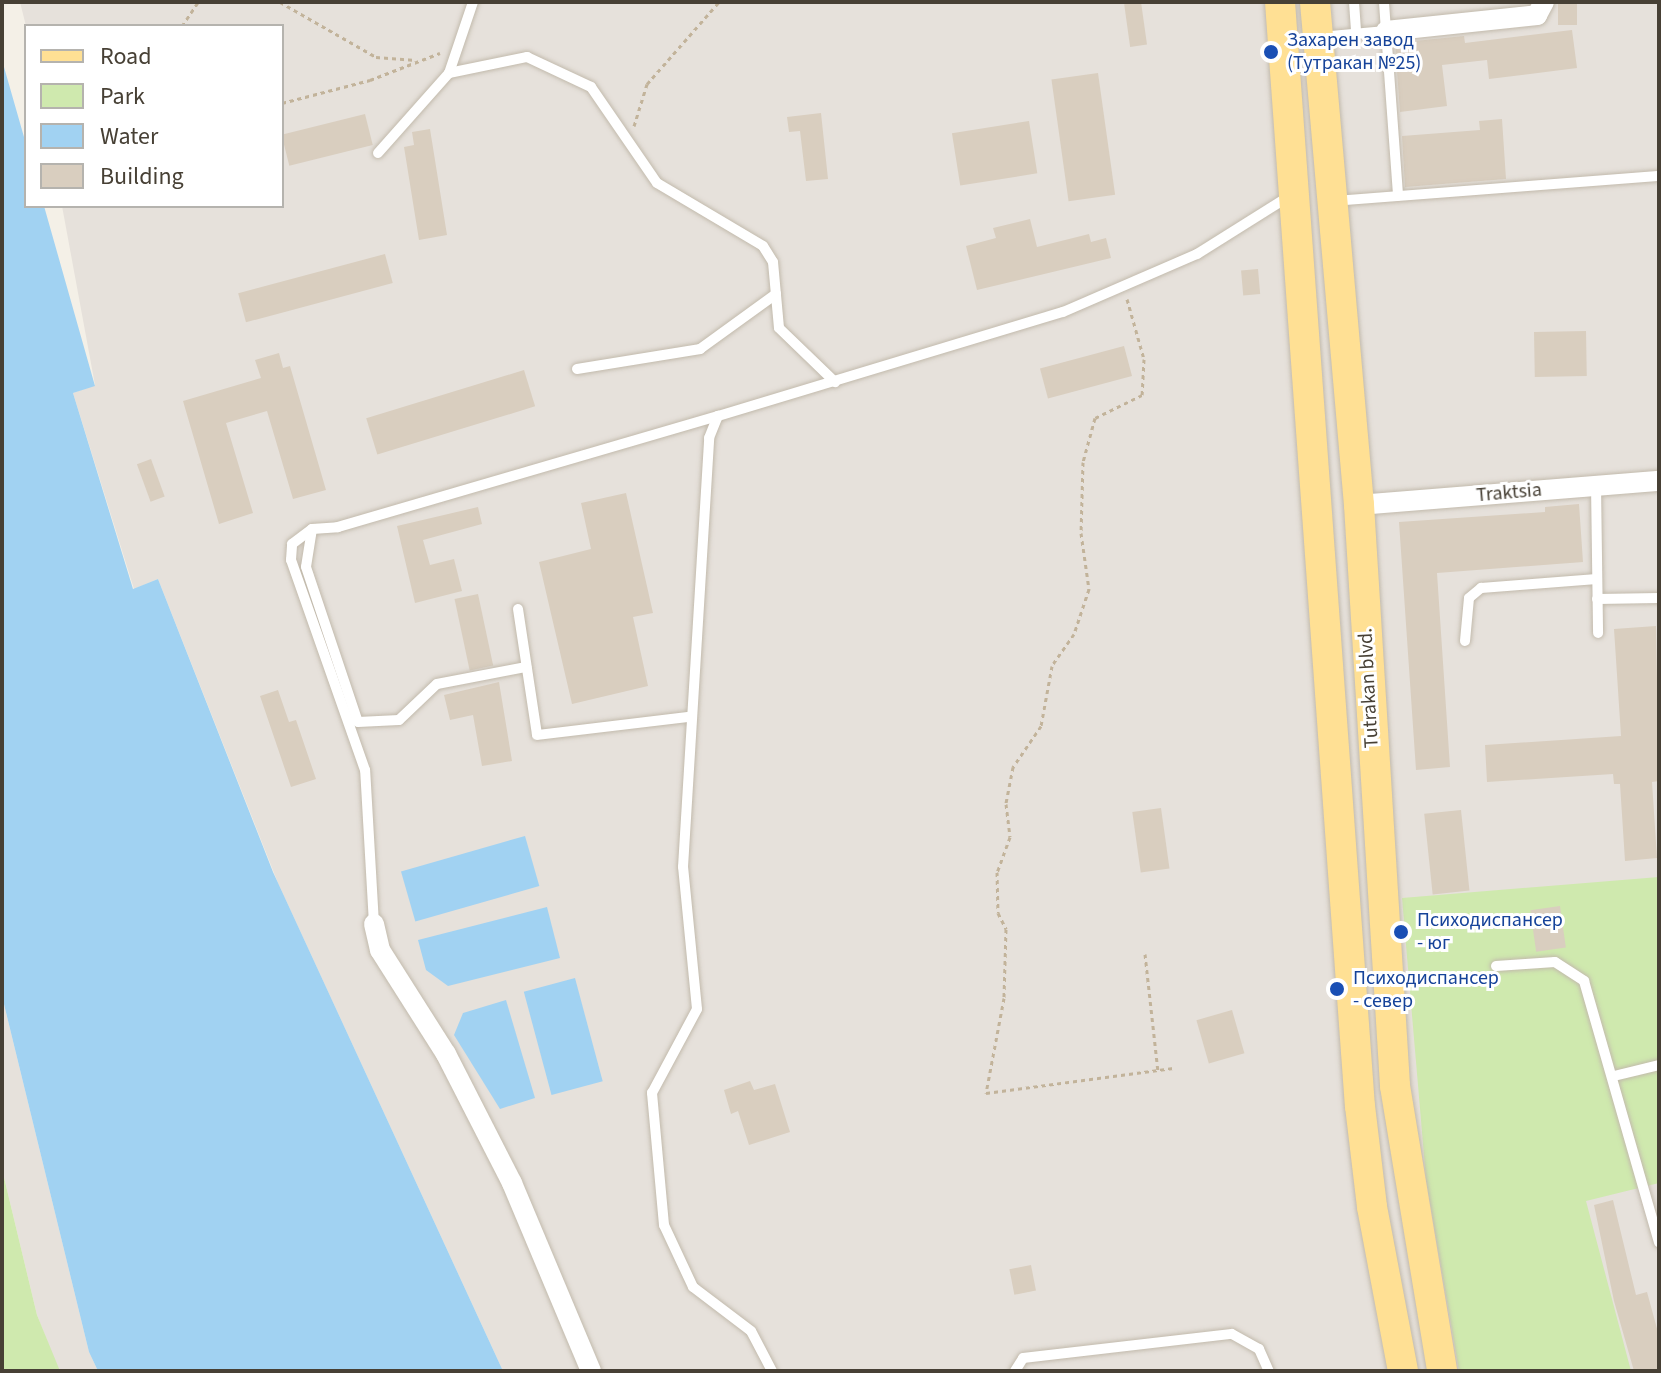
<!DOCTYPE html>
<meta charset="utf-8">
<style>
body{margin:0}
#map{position:relative;width:1661px;height:1373px;overflow:hidden;background:#f4f0e7;font-family:"Source Sans 3",sans-serif}
div>[style]{position:absolute}
.industrial>*{inset:0;background:#e6e1db}
.green>*{inset:0;background:#cfe9ae}
.water>*{inset:0;background:#a1d2f2;transform-origin:0 0}
.building>*{inset:0;background:#d9cebf;transform-origin:0 0}
.path>*{height:3px;margin-top:-1.5px;transform-origin:0;background:repeating-linear-gradient(90deg,#c2b39a 0 4px,transparent 0 8px)}
.roads{filter:drop-shadow(0 0 2px #c2baac) drop-shadow(0 0 2px #c2baac)}
.service>*{height:10px;margin:-5px;padding:0 5px;transform-origin:5px;border-radius:5px;background:#fff}
.minor>*{height:20px;margin:-10px;padding:0 10px;transform-origin:10px;border-radius:10px;background:#fff}
.primary>*{height:30px;margin:-15px;padding:0 15px;transform-origin:15px;border-radius:15px;background:#ffe094}
.dots>*{width:22px;height:22px;translate:-50% -50%;box-sizing:border-box;border:4px solid #fff;border-radius:50%}
span{translate:-50% -50%;white-space:nowrap;text-align:center;line-height:1.15;-webkit-text-stroke:6px #fff;paint-order:stroke}
.transit-label{font-size:20px;color:#164399}
.left{translate:0 -50%;text-align:left}
.street-label{font-size:20px;color:#474035}
.frame{position:absolute;inset:0;border:4px solid #474035;pointer-events:none}
.legend{position:absolute;left:24px;top:24px;width:260px;height:184px;box-sizing:border-box;background:#fff;border:2px solid #b5b3ae;margin:0;padding:10px 14px;list-style:none;font-size:24px;color:#474035}
.legend li{display:flex;align-items:center;gap:16px;height:40px}
.legend b{width:40px;border:2px solid #b5b3ae}
</style>
<div id="map">
<div class="industrial">
<div style="clip-path:polygon(20px 2px,1659px 2px,1659px 1371px,503px 1371px,278px 883px,158px 579px,134px 589px,73px 393px,95px 385px,62px 206px,282px 206px,282px 26px,26px 26px)"></div>
<div style="clip-path:polygon(2px 996px,89px 1352px,98px 1371px,59px 1371px,37px 1315px,2px 1169px)"></div>
</div>
<div class="green">
<div style="clip-path:polygon(1659px 877px,1659px 1183px,1586px 1201px,1631px 1371px,1459px 1371px,1426px 1179px,1402px 898px)"></div>
<div style="clip-path:polygon(2px 1169px,37px 1315px,60px 1371px,2px 1371px)"></div>
</div>
<div class="water">
<div style="clip-path:polygon(2px 60px,26px 144px,26px 206px,44px 206px,95px 386px,73px 393px,133px 589px,158px 579px,273px 872px,503px 1371px,98px 1371px,89px 1352px,2px 996px)"></div>
<div style="left:525px;top:836px;width:52px;height:129px;rotate:74deg"></div>
<div style="clip-path:polygon(547px 907px,560px 958px,448px 986px,426px 970px,418px 940px)"></div>
<div style="left:575px;top:978px;width:107px;height:53px;rotate:75deg"></div>
<div style="clip-path:polygon(506px 1000px,535px 1098px,500px 1109px,454px 1035px,463px 1013px)"></div>
</div>
<div class="building">
<div style="left:1141px;top:2px;width:43px;height:17px;rotate:82deg"></div>
<div style="left:1558px;top:2px;width:19px;height:23px"></div>
<div style="clip-path:polygon(1572px 30px,1577px 68px,1489px 79px,1487px 60px,1442px 65px,1447px 106px,1400px 112px,1395px 43px,1464px 36px,1465px 43px)"></div>
<div style="left:1098px;top:73px;width:123px;height:47px;rotate:82deg"></div>
<div style="clip-path:polygon(821px 113px,828px 179px,806px 181px,800px 131px,789px 132px,787px 117px)"></div>
<div style="left:365px;top:114px;width:32px;height:86px;rotate:76deg"></div>
<div style="clip-path:polygon(1502px 119px,1506px 179px,1405px 187px,1402px 136px,1480px 130px,1479px 121px)"></div>
<div style="left:1029px;top:121px;width:53px;height:78px;rotate:81deg"></div>
<div style="clip-path:polygon(430px 129px,447px 235px,419px 240px,404px 147px,414px 145px,412px 132px)"></div>
<div style="clip-path:polygon(1030px 219px,1037px 247px,1089px 234px,1091px 242px,1106px 238px,1111px 258px,977px 290px,966px 246px,996px 238px,993px 228px)"></div>
<div style="left:385px;top:254px;width:30px;height:152px;rotate:75deg"></div>
<div style="left:1258px;top:269px;width:25px;height:17px;rotate:85deg"></div>
<div style="left:1586px;top:331px;width:45px;height:52px;rotate:89deg"></div>
<div style="left:1124px;top:346px;width:31px;height:87px;rotate:75deg"></div>
<div style="clip-path:polygon(279px 353px,283px 368px,290px 366px,326px 490px,293px 499px,267px 411px,226px 423px,253px 513px,219px 524px,183px 401px,261px 378px,255px 360px)"></div>
<div style="left:524px;top:370px;width:38px;height:165px;rotate:73deg"></div>
<div style="left:151px;top:459px;width:40px;height:15px;rotate:70deg"></div>
<div style="clip-path:polygon(626px 493px,653px 613px,633px 617px,648px 686px,572px 704px,539px 562px,591px 549px,581px 503px)"></div>
<div style="clip-path:polygon(1579px 504px,1583px 562px,1437px 573px,1450px 767px,1416px 770px,1399px 522px,1545px 512px,1545px 507px)"></div>
<div style="clip-path:polygon(478px 507px,482px 524px,423px 540px,430px 565px,454px 559px,462px 591px,415px 603px,397px 526px)"></div>
<div style="left:478px;top:594px;width:73px;height:24px;rotate:78deg"></div>
<div style="clip-path:polygon(1656px 626px,1659px 781px,1652px 782px,1657px 858px,1625px 861px,1620px 784px,1614px 784px,1613px 774px,1487px 782px,1485px 745px,1621px 736px,1614px 629px)"></div>
<div style="clip-path:polygon(499px 682px,512px 761px,482px 766px,473px 715px,450px 720px,444px 695px)"></div>
<div style="clip-path:polygon(278px 690px,289px 722px,296px 720px,316px 779px,291px 787px,260px 696px)"></div>
<div style="left:1161px;top:808px;width:61px;height:29px;rotate:82deg"></div>
<div style="left:1461px;top:810px;width:81px;height:37px;rotate:84deg"></div>
<div style="left:1560px;top:906px;width:42px;height:30px;rotate:82deg"></div>
<div style="left:1232px;top:1010px;width:45px;height:37px;rotate:74deg"></div>
<div style="clip-path:polygon(750px 1081px,754px 1090px,775px 1084px,790px 1132px,749px 1145px,738px 1111px,731px 1114px,724px 1090px)"></div>
<div style="clip-path:polygon(1613px 1200px,1636px 1295px,1647px 1292px,1659px 1336px,1659px 1371px,1634px 1371px,1614px 1301px,1594px 1205px)"></div>
<div style="left:1031px;top:1265px;width:26px;height:22px;rotate:79deg"></div>
</div>
<div class="path">
<div style="left:280px;top:2px;width:111px;rotate:29.8deg"></div>
<div style="left:376px;top:57px;width:40px;rotate:4.3deg"></div>
<div style="left:182px;top:26px;width:29px;rotate:-56deg"></div>
<div style="left:282px;top:103px;width:91px;rotate:-14.6deg"></div>
<div style="left:370px;top:80px;width:75px;rotate:-21.1deg"></div>
<div style="left:634px;top:126px;width:44px;rotate:-72.8deg"></div>
<div style="left:647px;top:84px;width:109px;rotate:-48.7deg"></div>
<div style="left:1127px;top:299px;width:62px;rotate:74.2deg"></div>
<div style="left:1144px;top:359px;width:36px;rotate:93deg"></div>
<div style="left:1142px;top:395px;width:52px;rotate:153.9deg"></div>
<div style="left:1095px;top:418px;width:46px;rotate:105.3deg"></div>
<div style="left:1083px;top:462px;width:71px;rotate:91.6deg"></div>
<div style="left:1081px;top:533px;width:57px;rotate:81.9deg"></div>
<div style="left:1089px;top:589px;width:47px;rotate:108.4deg"></div>
<div style="left:1074px;top:634px;width:39px;rotate:125deg"></div>
<div style="left:1052px;top:666px;width:61px;rotate:100.4deg"></div>
<div style="left:1041px;top:726px;width:50px;rotate:124.3deg"></div>
<div style="left:1013px;top:767px;width:38px;rotate:101deg"></div>
<div style="left:1006px;top:804px;width:33px;rotate:83deg"></div>
<div style="left:1010px;top:837px;width:37px;rotate:110deg"></div>
<div style="left:997px;top:872px;width:41px;rotate:88.6deg"></div>
<div style="left:998px;top:913px;width:18px;rotate:63deg"></div>
<div style="left:1006px;top:929px;width:69px;rotate:91.7deg"></div>
<div style="left:1004px;top:998px;width:97px;rotate:100.7deg"></div>
<div style="left:986px;top:1093px;width:189px;rotate:-7.6deg"></div>
<div style="left:1145px;top:954px;width:118px;rotate:83.7deg"></div>
</div>
<div class="roads">
<div class="service">
<div style="left:1354px;top:2px;width:31px;rotate:86deg"></div>
<div style="left:1386px;top:31px;width:165px;rotate:85.8deg"></div>
<div style="left:1320px;top:37px;width:66px;rotate:-5.2deg"></div>
<div style="left:1386px;top:31px;width:29px;rotate:-94deg"></div>
<div style="left:449px;top:73px;width:80px;rotate:-11.6deg"></div>
<div style="left:527px;top:57px;width:71px;rotate:25.1deg"></div>
<div style="left:591px;top:87px;width:116px;rotate:55.5deg"></div>
<div style="left:657px;top:183px;width:123px;rotate:30.7deg"></div>
<div style="left:763px;top:246px;width:19px;rotate:58deg"></div>
<div style="left:773px;top:262px;width:66px;rotate:84.8deg"></div>
<div style="left:779px;top:328px;width:78px;rotate:44deg"></div>
<div style="left:378px;top:153px;width:107px;rotate:-48.4deg"></div>
<div style="left:449px;top:73px;width:75px;rotate:-71.3deg"></div>
<div style="left:1334px;top:201px;width:326px;rotate:-4.4deg"></div>
<div style="left:577px;top:369px;width:125px;rotate:-9.2deg"></div>
<div style="left:700px;top:349px;width:94px;rotate:-35.9deg"></div>
<div style="left:1596px;top:485px;width:148px;rotate:89.2deg"></div>
<div style="left:312px;top:529px;width:38px;rotate:99deg"></div>
<div style="left:306px;top:567px;width:163px;rotate:71.5deg"></div>
<div style="left:358px;top:722px;width:41px;rotate:-2.8deg"></div>
<div style="left:399px;top:720px;width:52px;rotate:-43.5deg"></div>
<div style="left:437px;top:684px;width:91px;rotate:-10.8deg"></div>
<div style="left:1597px;top:599px;width:62px;rotate:-0.9deg"></div>
<div style="left:518px;top:609px;width:127px;rotate:81.4deg"></div>
<div style="left:537px;top:735px;width:153px;rotate:-6.8deg"></div>
<div style="left:1465px;top:641px;width:43px;rotate:-84.7deg"></div>
<div style="left:1469px;top:598px;width:16px;rotate:-40deg"></div>
<div style="left:1481px;top:588px;width:116px;rotate:-4.4deg"></div>
<div style="left:374px;top:924px;width:154px;rotate:-93.3deg"></div>
<div style="left:365px;top:770px;width:223px;rotate:-109.4deg"></div>
<div style="left:291px;top:560px;width:16px;rotate:-86deg"></div>
<div style="left:292px;top:544px;width:25px;rotate:-37deg"></div>
<div style="left:312px;top:529px;width:26px;rotate:-4deg"></div>
<div style="left:338px;top:527px;width:396px;rotate:-16.3deg"></div>
<div style="left:1496px;top:966px;width:59px;rotate:-3.9deg"></div>
<div style="left:1555px;top:962px;width:35px;rotate:33deg"></div>
<div style="left:1584px;top:981px;width:272px;rotate:74deg"></div>
<div style="left:1614px;top:1076px;width:46px;rotate:-13.7deg"></div>
<div style="left:772px;top:1371px;width:45px;rotate:-117.7deg"></div>
<div style="left:751px;top:1331px;width:73px;rotate:-142.8deg"></div>
<div style="left:693px;top:1287px;width:68px;rotate:-115.1deg"></div>
<div style="left:664px;top:1225px;width:133px;rotate:-95.2deg"></div>
<div style="left:652px;top:1093px;width:95px;rotate:-61.8deg"></div>
<div style="left:697px;top:1009px;width:143px;rotate:-95.6deg"></div>
<div style="left:683px;top:867px;width:430px;rotate:-86.5deg"></div>
<div style="left:709px;top:438px;width:24px;rotate:-68deg"></div>
<div style="left:718px;top:416px;width:360px;rotate:-16.8deg"></div>
<div style="left:1063px;top:312px;width:146px;rotate:-23.4deg"></div>
<div style="left:1197px;top:254px;width:107px;rotate:-32.1deg"></div>
<div style="left:1015px;top:1371px;width:15px;rotate:-58deg"></div>
<div style="left:1023px;top:1358px;width:210px;rotate:-6.6deg"></div>
<div style="left:1232px;top:1334px;width:31px;rotate:29deg"></div>
<div style="left:1259px;top:1349px;width:24px;rotate:66deg"></div>
</div>
<div class="minor">
<div style="left:1386px;top:31px;width:152px;rotate:-6deg"></div>
<div style="left:1537px;top:15px;width:15px;rotate:-62deg"></div>
<div style="left:1359px;top:505px;width:301px;rotate:-4.6deg"></div>
<div style="left:374px;top:924px;width:27px;rotate:77deg"></div>
<div style="left:380px;top:950px;width:123px;rotate:57.6deg"></div>
<div style="left:446px;top:1054px;width:145px;rotate:62.9deg"></div>
<div style="left:512px;top:1183px;width:204px;rotate:67.2deg"></div>
</div>
<div class="primary">
<div style="left:1280px;top:2px;width:1107px;rotate:85.86deg"></div>
<div style="left:1360px;top:1106px;width:102px;rotate:83.2deg"></div>
<div style="left:1372px;top:1207px;width:167px;rotate:79.3deg"></div>
<div style="left:1315px;top:2px;width:505px;rotate:85deg"></div>
<div style="left:1359px;top:505px;width:582px;rotate:86.45deg"></div>
<div style="left:1395px;top:1086px;width:289px;rotate:80.6deg"></div>
</div>
</div>
<div class="dots">
<div style="left:1271px;top:52px;background:#1a4fb4"></div>
<div style="left:1401px;top:932px;background:#1a4fb4"></div>
<div style="left:1337px;top:989px;background:#1a4fb4"></div>
</div>
<div class="transit-label">
<span class="left" style="left:1287px;top:52px">Захарен завод<br>(Тутракан №25)</span>
<span class="left" style="left:1417px;top:932px">Психодиспансер<br>- юг</span>
<span class="left" style="left:1353px;top:990px">Психодиспансер<br>- север</span>
</div>
<div class="street-label">
<span style="left:1509px;top:493px;rotate:-5deg">Traktsia</span>
<span style="left:1369px;top:688px;rotate:-93deg">Tutrakan blvd.</span>
</div>
<div class="frame"></div>
<ul class="legend">
<li><b style="height:10px;background:#ffe094"></b>Road</li>
<li><b style="height:22px;background:#cfe9ae"></b>Park</li>
<li><b style="height:22px;background:#a1d2f2"></b>Water</li>
<li><b style="height:22px;background:#d9cebf"></b>Building</li>
</ul>
</div>
